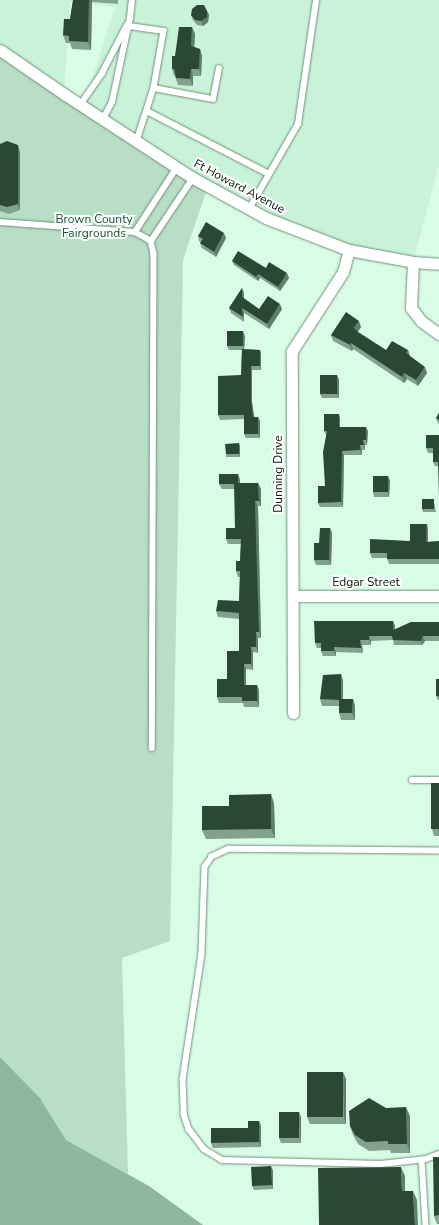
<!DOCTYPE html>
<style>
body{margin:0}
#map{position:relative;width:439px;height:1225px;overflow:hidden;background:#d9fce6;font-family:"Nunito Sans",sans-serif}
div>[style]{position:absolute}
.built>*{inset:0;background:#c9f3d8}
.green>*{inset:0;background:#b8dec6}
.water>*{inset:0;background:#8fb69e}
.roads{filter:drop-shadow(0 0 1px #70907c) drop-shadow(0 0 1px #70907c)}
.lane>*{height:5.5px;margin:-2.75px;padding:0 2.75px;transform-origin:2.75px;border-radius:2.75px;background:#fff}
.street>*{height:11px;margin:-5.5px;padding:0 5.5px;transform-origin:5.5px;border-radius:5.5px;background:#fff}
.wall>*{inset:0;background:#82a28e}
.shaded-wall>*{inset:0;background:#5f7e6c}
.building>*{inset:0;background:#2b4837;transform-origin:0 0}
span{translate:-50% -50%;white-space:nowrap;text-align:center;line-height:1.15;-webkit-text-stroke:4px #fff;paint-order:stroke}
.street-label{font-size:12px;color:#08150e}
.park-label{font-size:12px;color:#115535}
</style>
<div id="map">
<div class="built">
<div style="clip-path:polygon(0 0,439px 0,439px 165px,413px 262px,349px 250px,266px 218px,83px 107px,115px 7px,70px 2px,64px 94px,0 50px)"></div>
</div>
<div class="green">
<div style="clip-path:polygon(0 50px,208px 186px,183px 260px,170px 941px,122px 958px,128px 1174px,66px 1140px,40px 1098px,0 1057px)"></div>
</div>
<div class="water">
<div style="clip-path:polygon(0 1057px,40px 1098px,66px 1140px,149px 1186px,203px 1225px,0 1225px)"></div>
</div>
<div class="roads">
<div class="lane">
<div style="left:129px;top:26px;width:35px;rotate:8deg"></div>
<div style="left:164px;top:31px;width:58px;rotate:100deg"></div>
<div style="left:154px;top:88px;width:56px;rotate:107.8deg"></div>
<div style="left:154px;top:88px;width:60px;rotate:10.6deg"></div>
<div style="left:213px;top:99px;width:31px;rotate:-79deg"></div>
<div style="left:80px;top:105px;width:39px;rotate:-55deg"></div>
<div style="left:102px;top:73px;width:54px;rotate:-62.5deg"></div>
<div style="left:147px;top:111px;width:137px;rotate:27.3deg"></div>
<div style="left:103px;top:119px;width:19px;rotate:-62deg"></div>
<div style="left:112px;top:102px;width:86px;rotate:-77.9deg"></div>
<div style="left:130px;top:18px;width:18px;rotate:-84deg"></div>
<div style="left:249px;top:209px;width:98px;rotate:-60deg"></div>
<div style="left:298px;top:124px;width:125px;rotate:-81.7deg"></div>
<div style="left:0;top:222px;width:135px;rotate:4.2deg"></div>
<div style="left:135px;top:232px;width:18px;rotate:29deg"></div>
<div style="left:151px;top:241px;width:13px;rotate:77deg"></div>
<div style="left:154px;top:254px;width:494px;rotate:90.2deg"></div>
<div style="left:135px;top:232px;width:77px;rotate:-57.1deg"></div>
<div style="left:151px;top:241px;width:76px;rotate:-56.3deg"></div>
<div style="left:412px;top:780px;width:27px"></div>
<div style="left:439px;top:851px;width:210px;rotate:-179.5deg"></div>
<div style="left:229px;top:849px;width:19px;rotate:155deg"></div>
<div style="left:212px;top:857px;width:12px;rotate:125deg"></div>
<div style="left:205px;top:867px;width:87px;rotate:92deg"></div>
<div style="left:202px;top:954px;width:126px;rotate:98.6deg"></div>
<div style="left:183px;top:1079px;width:35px;rotate:88deg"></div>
<div style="left:184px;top:1114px;width:16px;rotate:72deg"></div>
<div style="left:189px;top:1129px;width:25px;rotate:53deg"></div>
<div style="left:204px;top:1149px;width:21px;rotate:31deg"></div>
<div style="left:222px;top:1160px;width:159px;rotate:1.4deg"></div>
<div style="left:381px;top:1164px;width:45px;rotate:-6.3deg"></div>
<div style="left:426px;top:1159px;width:14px;rotate:-21deg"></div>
<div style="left:422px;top:1160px;width:65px;rotate:86.5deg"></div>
</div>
<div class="street">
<div style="left:0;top:50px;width:78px;rotate:34.5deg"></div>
<div style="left:64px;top:94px;width:154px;rotate:33.1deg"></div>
<div style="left:193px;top:178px;width:83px;rotate:28.7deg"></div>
<div style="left:266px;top:218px;width:89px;rotate:21.1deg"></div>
<div style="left:349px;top:250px;width:65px;rotate:10.6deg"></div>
<div style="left:413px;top:262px;width:46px;rotate:92.5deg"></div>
<div style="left:411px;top:308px;width:16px;rotate:52deg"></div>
<div style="left:421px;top:321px;width:22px;rotate:36deg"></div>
<div style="left:413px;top:262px;width:26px;rotate:4deg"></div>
<div style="left:293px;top:596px;width:146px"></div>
<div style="left:293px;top:713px;width:362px;rotate:-90.2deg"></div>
<div style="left:292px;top:351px;width:94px;rotate:-57.2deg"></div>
<div style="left:343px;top:272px;width:23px;rotate:-75deg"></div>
</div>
</div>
<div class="wall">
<div style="clip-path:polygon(73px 0,118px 0,118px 4px,92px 2px,91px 50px,72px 49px,70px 43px,66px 43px,63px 35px,70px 19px)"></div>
<div style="clip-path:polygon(207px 11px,209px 15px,208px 22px,203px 26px,197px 25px,193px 20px,191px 15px)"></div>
<div style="clip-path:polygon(192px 27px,195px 34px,194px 47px,200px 49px,202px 56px,201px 76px,193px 76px,193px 86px,178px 85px,175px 76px,174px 76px,172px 69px,175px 56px)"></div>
<div style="clip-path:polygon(0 144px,20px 152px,20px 210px,9px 214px,0 211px)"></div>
<div style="clip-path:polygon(198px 236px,226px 238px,216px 257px,202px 248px,200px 243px,201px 242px,199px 241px)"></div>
<div style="clip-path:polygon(232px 261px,266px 268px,289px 278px,280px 291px,260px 278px,258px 281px,234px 265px)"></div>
<div style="clip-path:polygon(242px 288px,244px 293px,244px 298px,259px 309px,282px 309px,269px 329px,244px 313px,244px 322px,231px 313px,229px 308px)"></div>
<div style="clip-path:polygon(361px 327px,358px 332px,386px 350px,408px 350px,410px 356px,427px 373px,418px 386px,407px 379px,404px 383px,353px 349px,352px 351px,333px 341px,331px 335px)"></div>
<div style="clip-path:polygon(245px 336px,244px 349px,260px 350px,261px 354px,261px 370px,252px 370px,252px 402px,254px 417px,258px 417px,260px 421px,260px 438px,246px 438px,244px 434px,244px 419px,220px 420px,218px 415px,241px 375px,242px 350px,229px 350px,227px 346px)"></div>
<div style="clip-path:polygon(337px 375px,339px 380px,339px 398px,322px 398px,320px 394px)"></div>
<div style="clip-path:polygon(439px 413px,439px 424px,438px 423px,436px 418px)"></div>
<div style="clip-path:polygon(340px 418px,340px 427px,368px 431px,367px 445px,365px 445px,365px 450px,362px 450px,362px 455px,344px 455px,343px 507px,320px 507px,318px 503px,325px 486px,326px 435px,324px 431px)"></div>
<div style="clip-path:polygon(439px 435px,438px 466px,435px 466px,433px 462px,433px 453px,428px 453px,426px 448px)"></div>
<div style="clip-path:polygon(240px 446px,240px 457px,226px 457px,226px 454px)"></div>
<div style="clip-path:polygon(238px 474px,240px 480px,240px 483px,258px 483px,261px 489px,261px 506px,258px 506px,261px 638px,258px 638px,258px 653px,253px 652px,253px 670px,246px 669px,246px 685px,257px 685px,259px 690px,259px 707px,244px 707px,243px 703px,219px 703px,217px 697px,227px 679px,239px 651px,239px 619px,218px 617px,216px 611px,239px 601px,240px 577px,238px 577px,236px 571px,240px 561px,241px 544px,228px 544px,226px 539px,235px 528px,235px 489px,222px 489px,219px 484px)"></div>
<div style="clip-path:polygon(388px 476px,390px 481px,389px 497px,374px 497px,373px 492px)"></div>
<div style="clip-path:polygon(434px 502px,436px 512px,423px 512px,422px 509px)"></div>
<div style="clip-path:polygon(330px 528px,332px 533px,331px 565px,316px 565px,314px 560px,319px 543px)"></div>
<div style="clip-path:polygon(428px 529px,428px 542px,439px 541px,439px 564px,389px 564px,387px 558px,372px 558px,370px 553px,410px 541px)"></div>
<div style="clip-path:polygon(393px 621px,395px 626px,395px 630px,439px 622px,439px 641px,425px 641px,422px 645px,394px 645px,393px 640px,371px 641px,371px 645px,362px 645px,363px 653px,336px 652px,336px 656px,323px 656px,321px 651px,321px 648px,317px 648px,315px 643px)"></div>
<div style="clip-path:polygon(341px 674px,343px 681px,343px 699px,353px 699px,355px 706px,355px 720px,341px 720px,339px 713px,339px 706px,322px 706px,320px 699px)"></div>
<div style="clip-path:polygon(439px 679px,439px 700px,438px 700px,436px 696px)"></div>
<div style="clip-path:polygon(439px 783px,439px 836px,434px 836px,432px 829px)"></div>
<div style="clip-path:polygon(274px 803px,275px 838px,206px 839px,202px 830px,229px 806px)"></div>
<div style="clip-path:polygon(346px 1079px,346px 1124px,310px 1124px,307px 1117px)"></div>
<div style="clip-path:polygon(386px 1108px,410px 1116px,410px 1153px,391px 1153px,390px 1150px,369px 1151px,358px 1144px,353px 1135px,350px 1126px)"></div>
<div style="clip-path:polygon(301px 1117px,301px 1143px,281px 1143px,279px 1138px)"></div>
<div style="clip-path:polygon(259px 1121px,261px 1126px,261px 1147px,213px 1148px,211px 1143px,248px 1128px)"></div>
<div style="clip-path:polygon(439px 1157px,439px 1224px,437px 1224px,434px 1216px)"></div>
<div style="clip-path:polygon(271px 1166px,273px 1171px,273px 1189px,254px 1190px,252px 1185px)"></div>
</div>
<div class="shaded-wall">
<div style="clip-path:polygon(89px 0,92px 0,92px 2px,91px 50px,88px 42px)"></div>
<div style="clip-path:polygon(207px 11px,209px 15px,208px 22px,203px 26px,201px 21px)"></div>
<div style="clip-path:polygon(192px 27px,195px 34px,194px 53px,191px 46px)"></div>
<div style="clip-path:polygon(200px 49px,202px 56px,201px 76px,199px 69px)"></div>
<div style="clip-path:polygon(191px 69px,193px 76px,193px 86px,190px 79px)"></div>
<div style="clip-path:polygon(18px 145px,20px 152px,20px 210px,18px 204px)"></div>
<div style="clip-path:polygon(224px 233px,226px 238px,216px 257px,214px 252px)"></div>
<div style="clip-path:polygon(287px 273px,289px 278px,280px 291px,278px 287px)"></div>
<div style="clip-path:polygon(258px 274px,260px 278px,258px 281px,256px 277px)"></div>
<div style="clip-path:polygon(242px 288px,244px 293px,244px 302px,242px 297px)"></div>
<div style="clip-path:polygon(280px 304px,282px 309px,269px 329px,267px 324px)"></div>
<div style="clip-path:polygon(242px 308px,244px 313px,244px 322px,243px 317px)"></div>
<div style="clip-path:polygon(359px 321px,361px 327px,356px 334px,354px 328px)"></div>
<div style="clip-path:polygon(243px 331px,245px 336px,244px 350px,243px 346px)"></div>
<div style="clip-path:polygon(351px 343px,353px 349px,352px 351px,350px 345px)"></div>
<div style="clip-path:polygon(260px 350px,261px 354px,261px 370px,260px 366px)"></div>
<div style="clip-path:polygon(408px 350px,410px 357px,406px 353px)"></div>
<div style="clip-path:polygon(251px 366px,252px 370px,252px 402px,255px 421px,253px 417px,251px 398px)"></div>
<div style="clip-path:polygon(425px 367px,427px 373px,418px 386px,416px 380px)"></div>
<div style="clip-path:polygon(404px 373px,407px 379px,404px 383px,402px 377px)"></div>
<div style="clip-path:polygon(337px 375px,339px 380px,339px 398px,337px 393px)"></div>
<div style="clip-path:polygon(339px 414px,340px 418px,340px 431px,339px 427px)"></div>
<div style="clip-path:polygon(258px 417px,260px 421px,260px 438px,258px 434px)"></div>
<div style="clip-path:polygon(366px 427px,368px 431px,367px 445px,366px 440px)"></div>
<div style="clip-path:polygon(363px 440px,365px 445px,365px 450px)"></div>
<div style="clip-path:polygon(239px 443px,240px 446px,240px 457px,239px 454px)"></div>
<div style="clip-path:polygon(360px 445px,362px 450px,362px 455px,360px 450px)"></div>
<div style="clip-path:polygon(342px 451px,344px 455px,343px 507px,341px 502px)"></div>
<div style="clip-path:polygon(238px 474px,240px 480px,240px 489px,238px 483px)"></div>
<div style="clip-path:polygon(388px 476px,390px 481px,389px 497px,388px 493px)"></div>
<div style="clip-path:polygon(258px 483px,261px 489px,261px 506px,259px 501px)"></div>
<div style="clip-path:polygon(255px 501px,258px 506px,261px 638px,259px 632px)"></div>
<div style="clip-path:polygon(427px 524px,428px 529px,428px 546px,426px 542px)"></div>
<div style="clip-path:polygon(330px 528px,332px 533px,331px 565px,329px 560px)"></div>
<div style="clip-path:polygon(393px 621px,395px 626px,395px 635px,393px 630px)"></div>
<div style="clip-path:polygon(256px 632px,258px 638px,258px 653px,256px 647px)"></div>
<div style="clip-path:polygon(369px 636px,371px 641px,371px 645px,369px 640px)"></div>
<div style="clip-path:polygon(423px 636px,425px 641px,422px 645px,421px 641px)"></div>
<div style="clip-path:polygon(360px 640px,362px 645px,363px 653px,361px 648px)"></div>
<div style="clip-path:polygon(251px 647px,253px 652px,253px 670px,251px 664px)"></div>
<div style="clip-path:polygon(334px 647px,336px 652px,336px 656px,334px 651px)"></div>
<div style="clip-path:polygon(244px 664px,246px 669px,246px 690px,244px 685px)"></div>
<div style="clip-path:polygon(341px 674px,343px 681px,343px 706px,341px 699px)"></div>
<div style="clip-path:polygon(257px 685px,259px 690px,259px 707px,257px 701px)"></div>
<div style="clip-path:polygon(353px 699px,355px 706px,355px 720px,352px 713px)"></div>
<div style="clip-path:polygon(271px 794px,274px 803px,275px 838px,271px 829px)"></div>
<div style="clip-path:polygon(343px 1072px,346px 1079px,346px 1124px,344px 1117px)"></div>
<div style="clip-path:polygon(406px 1107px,410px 1116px,410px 1153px,407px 1144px)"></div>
<div style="clip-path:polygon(299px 1112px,301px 1117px,301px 1143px,300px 1138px)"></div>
<div style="clip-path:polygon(259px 1121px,261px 1126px,261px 1147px,259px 1142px)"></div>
<div style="clip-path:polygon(271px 1166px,273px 1171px,273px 1189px,272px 1185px)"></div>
<div style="clip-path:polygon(401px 1167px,405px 1176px,405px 1200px,402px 1191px)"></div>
<div style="clip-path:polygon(413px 1191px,417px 1200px,418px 1225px,415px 1225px)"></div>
</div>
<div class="building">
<div style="clip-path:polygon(73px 0,89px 0,88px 42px,69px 41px,69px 36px,63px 35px,64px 19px,70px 19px)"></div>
<div style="clip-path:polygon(197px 5px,204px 5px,207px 11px,207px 17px,201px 21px,195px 20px,191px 15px,192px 9px)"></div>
<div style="clip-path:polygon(179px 27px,192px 27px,191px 46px,200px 49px,199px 69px,191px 69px,190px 79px,176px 78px,174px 69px,172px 69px,172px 56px,175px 56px)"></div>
<div style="clip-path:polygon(7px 141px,18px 145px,18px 204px,7px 207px,0 205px,0 144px)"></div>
<div style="clip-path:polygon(206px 222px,224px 233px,214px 252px,200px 243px,203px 239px,198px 236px)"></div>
<div style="clip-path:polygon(238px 251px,266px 268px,269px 262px,287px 273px,278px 287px,258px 274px,256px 277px,232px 261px)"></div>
<div style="clip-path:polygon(242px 288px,242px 297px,259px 309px,268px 296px,280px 304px,267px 324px,242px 308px,243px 317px,229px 308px)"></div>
<div style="clip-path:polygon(346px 312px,359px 321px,354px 328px,358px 332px,386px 350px,392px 341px,408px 350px,406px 353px,425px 367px,416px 380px,404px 373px,402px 377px,351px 343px,350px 345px,331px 335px)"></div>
<div style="left:227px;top:331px;width:16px;height:15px"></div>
<div style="clip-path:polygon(242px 349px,260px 350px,260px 366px,251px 366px,251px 398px,253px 417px,258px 417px,258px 434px,244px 434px,244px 415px,218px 415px,218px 376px,241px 375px)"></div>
<div style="left:320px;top:375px;width:17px;height:19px"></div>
<div style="clip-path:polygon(439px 413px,439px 420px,436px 418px)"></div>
<div style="clip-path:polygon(324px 414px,339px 414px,339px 427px,366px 427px,366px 440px,363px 440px,364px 445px,360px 445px,360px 450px,342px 451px,341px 502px,318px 503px,318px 486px,325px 486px,323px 452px,327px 431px,324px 431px)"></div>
<div style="left:426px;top:435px;width:13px;height:13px"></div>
<div style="clip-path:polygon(239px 443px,239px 454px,226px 454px,225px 444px)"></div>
<div style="clip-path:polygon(433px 448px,439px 448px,439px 498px,438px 462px,433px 462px)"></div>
<div style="clip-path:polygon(219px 474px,238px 474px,238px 483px,258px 483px,259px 501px,255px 501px,259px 632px,256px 632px,256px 647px,251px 647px,251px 664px,244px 664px,244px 685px,257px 685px,257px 701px,242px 701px,242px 697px,217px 697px,217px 679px,227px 679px,227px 651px,239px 651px,239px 613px,216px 611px,218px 600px,239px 601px,240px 571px,236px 571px,236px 561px,240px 561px,241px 539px,226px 539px,226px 528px,235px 528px,234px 484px,219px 484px)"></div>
<div style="left:373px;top:476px;width:15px;height:16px"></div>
<div style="left:422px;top:499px;width:12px;height:10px"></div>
<div style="clip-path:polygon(410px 524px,427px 524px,426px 542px,439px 541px,439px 559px,387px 559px,387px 553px,370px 553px,370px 539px,410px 541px)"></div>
<div style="clip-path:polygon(320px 528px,330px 528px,329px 560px,314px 560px,314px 543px,319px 543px)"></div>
<div style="clip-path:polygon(314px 621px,393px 621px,393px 630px,411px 622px,439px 622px,439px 636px,423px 636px,421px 641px,393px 640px,392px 636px,369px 636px,369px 640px,360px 640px,361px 648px,334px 647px,334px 651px,321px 651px,321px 643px,315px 643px)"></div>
<div style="clip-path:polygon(341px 674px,341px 699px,353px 699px,352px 713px,339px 713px,339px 700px,320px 699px,323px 675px)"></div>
<div style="left:436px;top:679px;width:3px;height:17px"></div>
<div style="left:431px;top:783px;width:8px;height:46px"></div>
<div style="clip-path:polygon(271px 794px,271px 829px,202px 830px,202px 806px,229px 806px,229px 795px)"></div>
<div style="left:307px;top:1072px;width:36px;height:45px"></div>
<div style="clip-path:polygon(369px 1098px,386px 1108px,406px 1107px,407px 1144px,388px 1144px,388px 1141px,366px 1142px,355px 1135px,350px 1126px,349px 1111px)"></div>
<div style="left:279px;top:1112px;width:20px;height:26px"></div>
<div style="clip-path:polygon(248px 1121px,259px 1121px,259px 1142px,211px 1143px,211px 1128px,248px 1128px)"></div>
<div style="clip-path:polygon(433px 1157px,439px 1157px,439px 1215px,434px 1216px)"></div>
<div style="left:271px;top:1166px;width:19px;height:20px;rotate:87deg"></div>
<div style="clip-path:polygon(401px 1167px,402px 1191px,413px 1191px,415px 1225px,319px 1225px,318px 1168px)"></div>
</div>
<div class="street-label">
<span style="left:239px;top:187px;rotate:28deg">Ft Howard Avenue</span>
<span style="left:279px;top:474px;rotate:-90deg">Dunning Drive</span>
<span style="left:366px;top:583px">Edgar Street</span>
</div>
<div class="park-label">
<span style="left:94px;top:227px">Brown County<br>Fairgrounds</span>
</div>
</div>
